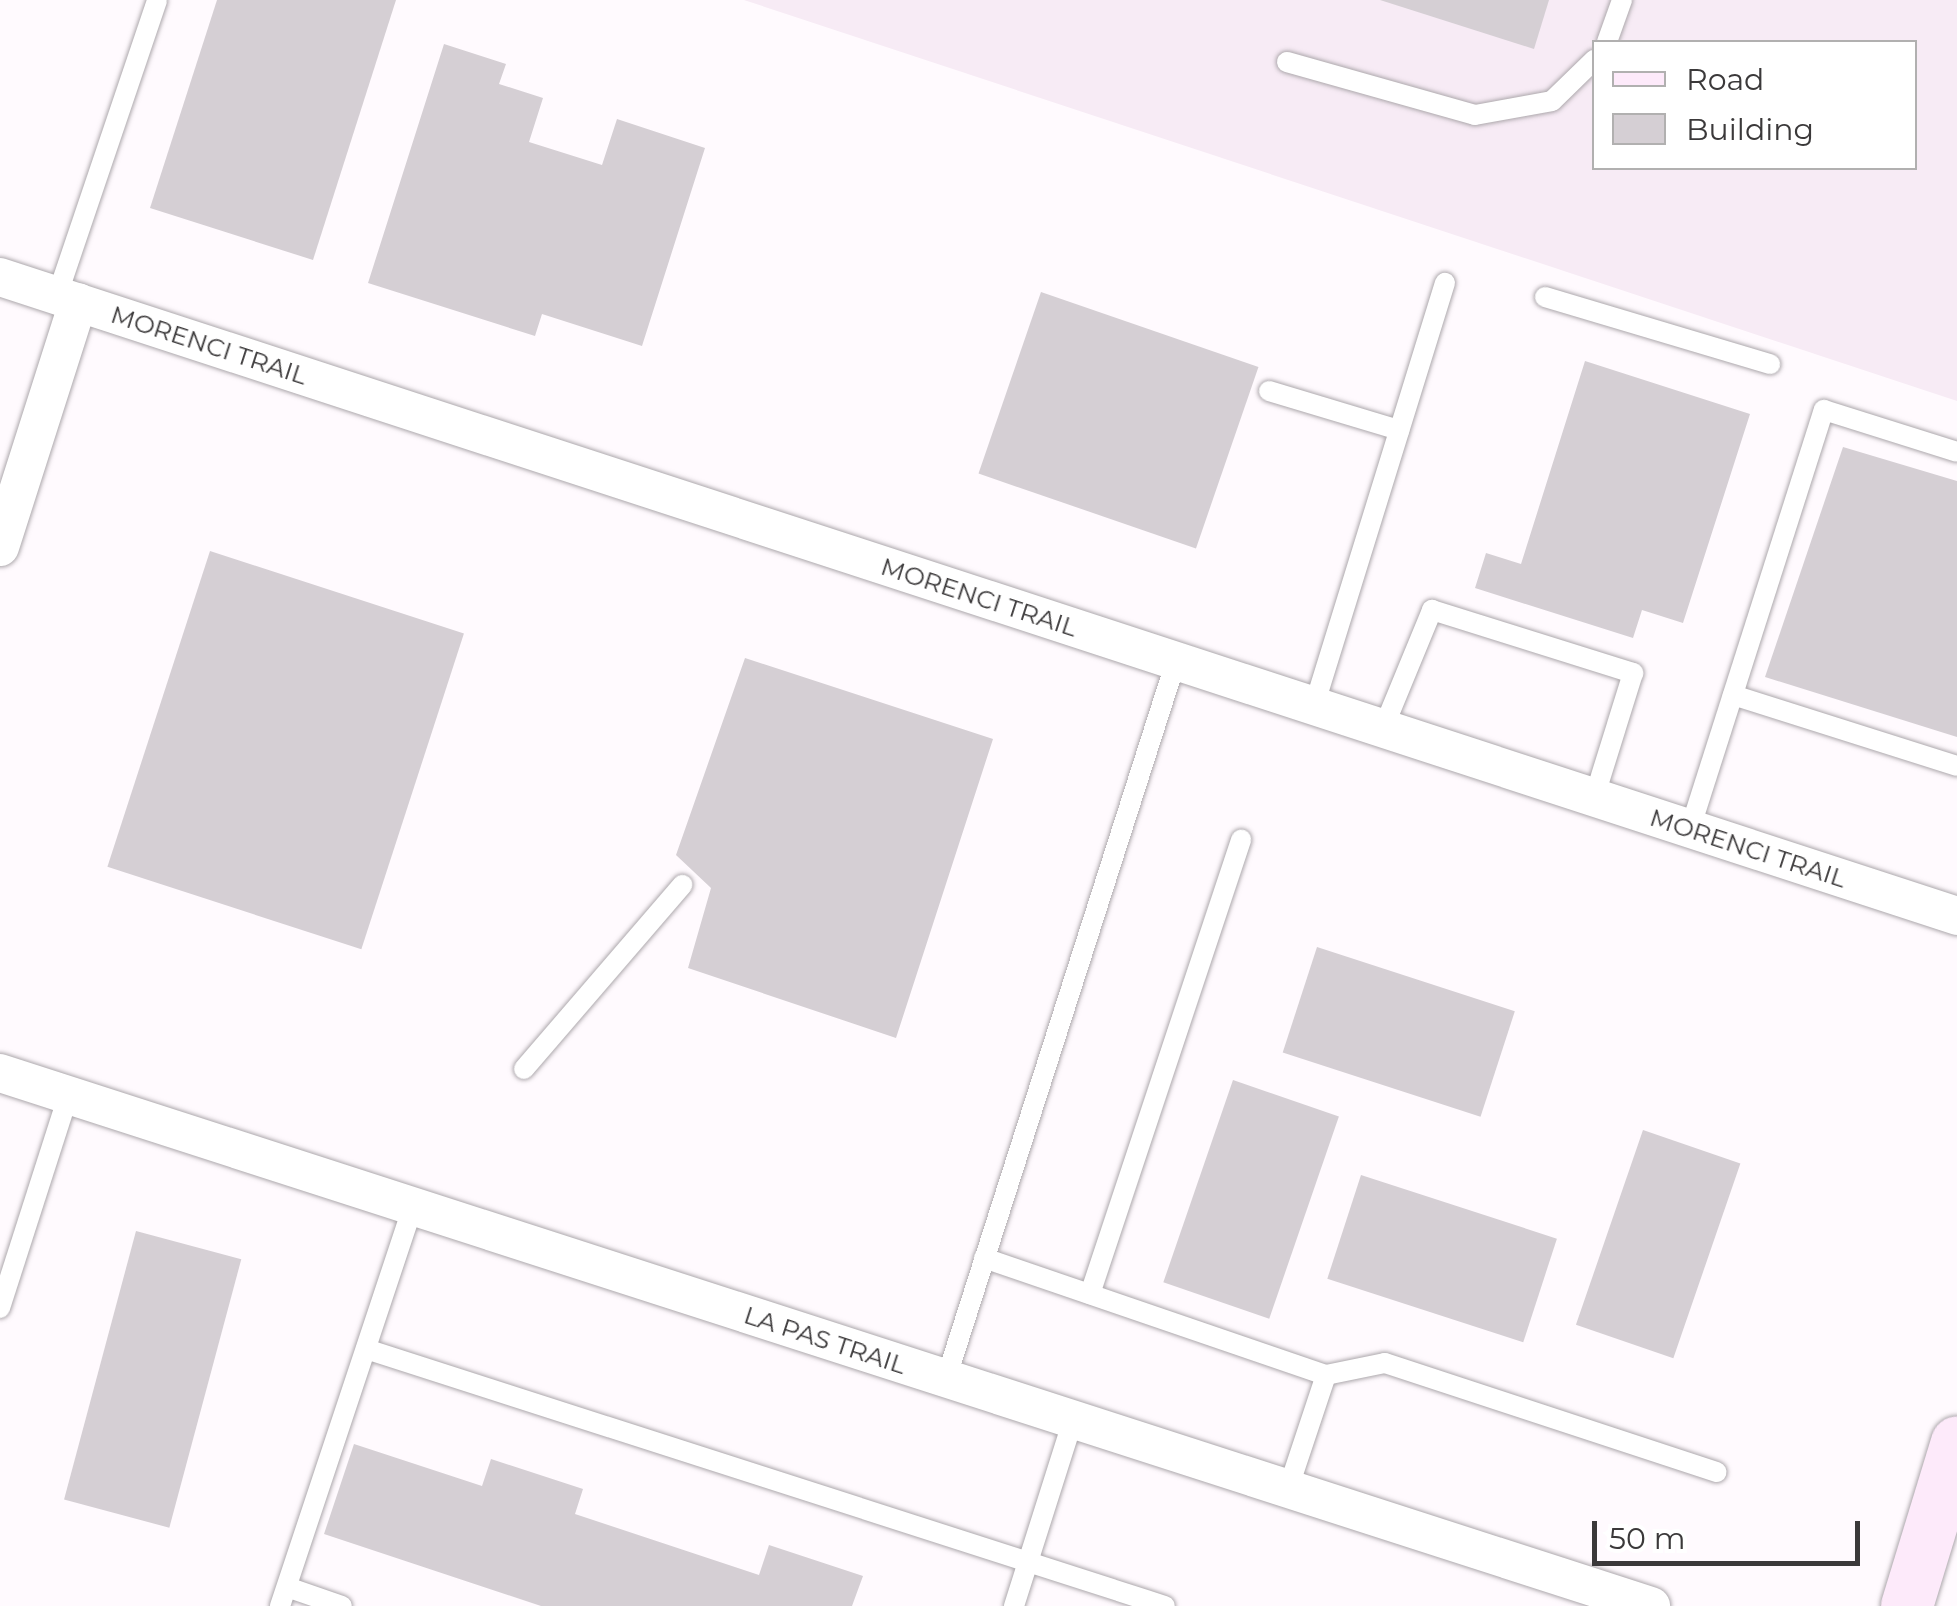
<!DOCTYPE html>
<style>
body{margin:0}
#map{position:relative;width:1957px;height:1606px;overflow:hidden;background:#fffafe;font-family:Montserrat,sans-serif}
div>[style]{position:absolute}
.built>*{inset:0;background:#f7ebf5}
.building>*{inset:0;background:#d5cfd4;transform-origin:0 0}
.roads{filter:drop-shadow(0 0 2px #ada8ac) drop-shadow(0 0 2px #ada8ac)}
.lane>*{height:20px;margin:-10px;padding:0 10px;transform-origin:10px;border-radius:10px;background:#fff}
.street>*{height:38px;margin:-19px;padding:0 19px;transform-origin:19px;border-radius:19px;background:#fff}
.secondary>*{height:52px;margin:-26px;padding:0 26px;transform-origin:26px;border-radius:26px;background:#fdeafa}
span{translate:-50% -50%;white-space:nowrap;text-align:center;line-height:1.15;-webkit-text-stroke:8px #fff;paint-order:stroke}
.street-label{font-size:25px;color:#3b393a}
.legend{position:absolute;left:1592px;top:40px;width:325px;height:130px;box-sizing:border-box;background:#fff;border:2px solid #b1b0b0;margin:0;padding:12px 18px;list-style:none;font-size:30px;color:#3b393a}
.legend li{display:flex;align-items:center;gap:20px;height:50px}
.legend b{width:50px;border:2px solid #b1b0b0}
.scale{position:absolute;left:1592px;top:1521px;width:268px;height:45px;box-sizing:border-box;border:5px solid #3b393a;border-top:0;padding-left:12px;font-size:30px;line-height:35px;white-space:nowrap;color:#3b393a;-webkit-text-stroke:8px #fff;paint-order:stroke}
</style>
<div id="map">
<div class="built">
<div style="clip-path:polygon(evenodd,744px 0,1957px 0,1957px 401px,744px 0,1594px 42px,1914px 42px,1914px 168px,1594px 168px,1594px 42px)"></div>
</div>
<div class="building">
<div style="clip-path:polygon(217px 0,396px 0,313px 260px,150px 208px)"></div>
<div style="clip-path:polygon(1380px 0,1549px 0,1534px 49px)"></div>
<div style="clip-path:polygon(444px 44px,506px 64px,499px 84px,543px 98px,529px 142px,602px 165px,617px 119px,705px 148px,642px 346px,542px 314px,535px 336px,368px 283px)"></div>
<div style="left:1041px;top:292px;width:230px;height:192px;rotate:19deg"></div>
<div style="clip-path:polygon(1585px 361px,1750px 414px,1683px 623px,1642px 610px,1633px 638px,1475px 588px,1486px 553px,1521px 564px)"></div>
<div style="clip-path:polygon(1843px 447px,1957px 481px,1957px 737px,1765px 677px)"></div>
<div style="left:210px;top:551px;width:267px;height:332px;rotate:18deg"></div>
<div style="clip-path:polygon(745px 658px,993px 739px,896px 1038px,688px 968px,711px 888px,676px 855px)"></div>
<div style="left:1317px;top:947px;width:208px;height:111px;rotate:18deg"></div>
<div style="left:1233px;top:1080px;width:112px;height:214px;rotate:19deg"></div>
<div style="left:1643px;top:1130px;width:103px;height:206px;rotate:19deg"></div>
<div style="left:1361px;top:1175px;width:206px;height:109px;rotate:18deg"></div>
<div style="left:136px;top:1231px;width:109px;height:278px;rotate:15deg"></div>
<div style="clip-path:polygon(354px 1444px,482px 1486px,491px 1459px,583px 1489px,575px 1514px,759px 1575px,769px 1545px,863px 1576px,852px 1606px,541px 1606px,324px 1534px)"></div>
</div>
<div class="roads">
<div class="lane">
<div style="left:1607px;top:42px;width:45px;rotate:-70.3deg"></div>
<div style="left:1287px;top:62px;width:195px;rotate:15.7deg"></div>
<div style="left:1475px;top:115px;width:78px;rotate:-10.3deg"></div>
<div style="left:1552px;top:101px;width:59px;rotate:-44.3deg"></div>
<div style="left:57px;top:296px;width:312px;rotate:-71.3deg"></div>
<div style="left:1545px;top:297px;width:235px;rotate:16.6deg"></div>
<div style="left:1269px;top:391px;width:136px;rotate:16.7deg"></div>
<div style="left:1733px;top:695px;width:235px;rotate:17.6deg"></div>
<div style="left:1314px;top:706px;width:443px;rotate:-72.8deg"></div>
<div style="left:1383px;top:729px;width:129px;rotate:-67.6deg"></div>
<div style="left:1432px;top:610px;width:211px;rotate:17.4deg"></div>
<div style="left:1633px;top:673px;width:131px;rotate:107.3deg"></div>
<div style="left:1690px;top:829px;width:440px;rotate:-72.3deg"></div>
<div style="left:1824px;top:410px;width:139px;rotate:17.5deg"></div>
<div style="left:524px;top:1069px;width:243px;rotate:-49.3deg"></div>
<div style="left:984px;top:1258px;width:361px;rotate:18.9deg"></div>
<div style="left:1326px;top:1375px;width:120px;rotate:108.4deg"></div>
<div style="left:1090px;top:1294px;width:479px;rotate:-71.6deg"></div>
<div style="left:0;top:1308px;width:223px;rotate:-72.2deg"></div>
<div style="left:366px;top:1349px;width:839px;rotate:17.83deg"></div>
<div style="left:1326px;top:1375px;width:60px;rotate:-11.5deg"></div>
<div style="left:1385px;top:1363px;width:349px;rotate:18.2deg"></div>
<div style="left:946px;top:1379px;width:754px;rotate:-72.24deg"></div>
<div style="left:287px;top:1587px;width:58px;rotate:19.1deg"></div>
<div style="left:280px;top:1606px;width:421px;rotate:-71.6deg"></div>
<div style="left:1014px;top:1606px;width:195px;rotate:-72.4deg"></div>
</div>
<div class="street">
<div style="left:0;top:277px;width:2059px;rotate:18.08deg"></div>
<div style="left:0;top:547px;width:257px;rotate:-72.3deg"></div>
<div style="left:0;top:1073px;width:1735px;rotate:17.89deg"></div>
</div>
<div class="secondary">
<div style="left:1907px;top:1606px;width:171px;rotate:-73deg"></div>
</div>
</div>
<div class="street-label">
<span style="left:209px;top:345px;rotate:18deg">MORENCI TRAIL</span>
<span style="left:979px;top:597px;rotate:18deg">MORENCI TRAIL</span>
<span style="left:1748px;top:848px;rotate:18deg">MORENCI TRAIL</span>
<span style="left:825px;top:1340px;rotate:18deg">LA PAS TRAIL</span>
</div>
<ul class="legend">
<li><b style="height:12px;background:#fdeafa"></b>Road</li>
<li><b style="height:28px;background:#d5cfd4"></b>Building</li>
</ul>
<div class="scale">50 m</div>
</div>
